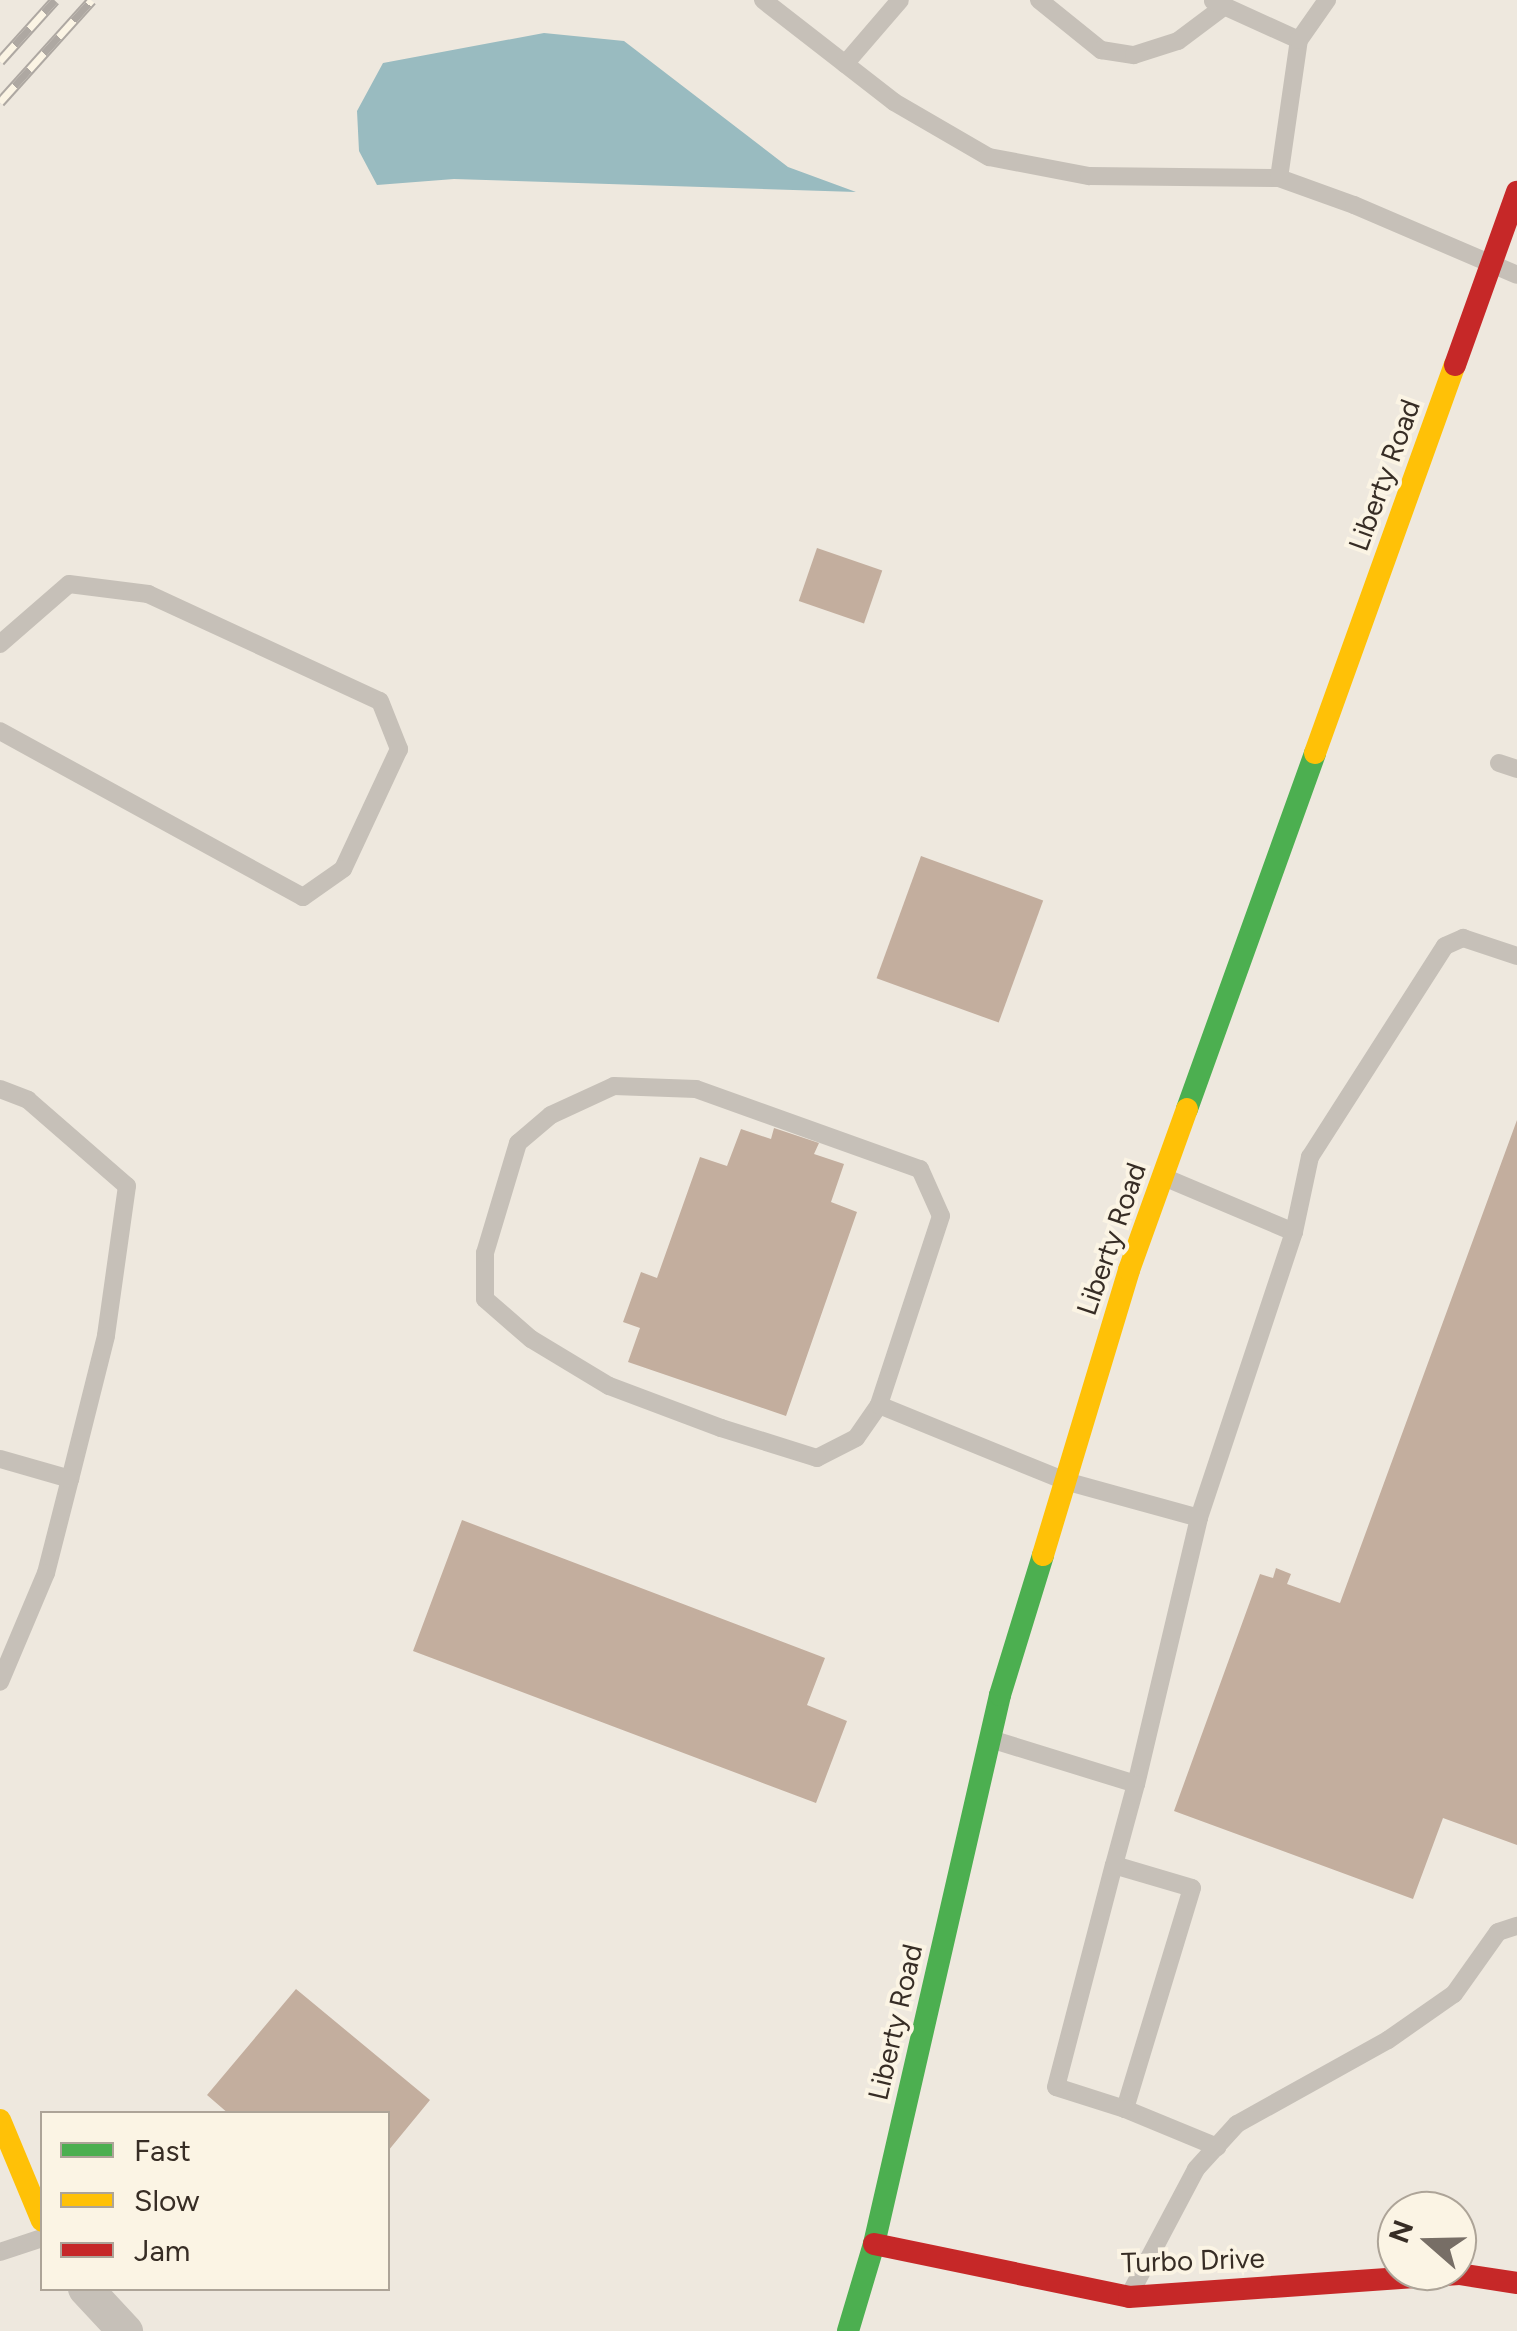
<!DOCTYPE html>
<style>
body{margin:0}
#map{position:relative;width:1517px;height:2331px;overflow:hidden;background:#eee8de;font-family:Figtree,sans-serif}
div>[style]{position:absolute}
.water>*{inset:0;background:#99bbc0}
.building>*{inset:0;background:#c3ae9e;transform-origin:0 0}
.lane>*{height:18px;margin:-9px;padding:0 9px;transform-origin:9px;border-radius:9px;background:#c6c0b8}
.street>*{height:35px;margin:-17.5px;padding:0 17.5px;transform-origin:17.5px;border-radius:17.5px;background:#c6c0b8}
.fast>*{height:22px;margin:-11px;padding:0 11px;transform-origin:11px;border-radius:11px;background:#4caf50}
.slow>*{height:22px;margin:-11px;padding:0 11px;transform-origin:11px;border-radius:11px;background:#ffc107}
.jam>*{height:22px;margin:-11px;padding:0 11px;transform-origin:11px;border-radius:11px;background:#c62828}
.rail>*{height:11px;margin-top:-5.5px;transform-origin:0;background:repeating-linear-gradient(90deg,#fbf4e4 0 22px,#aea8a2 0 44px);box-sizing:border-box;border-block:2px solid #aea8a2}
span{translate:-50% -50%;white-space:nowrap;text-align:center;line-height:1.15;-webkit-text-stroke:8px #fbf4e4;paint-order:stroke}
.street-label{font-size:28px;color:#372d25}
.legend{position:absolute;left:40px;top:2111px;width:350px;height:180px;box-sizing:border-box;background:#fbf4e4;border:2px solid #ada498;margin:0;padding:12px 18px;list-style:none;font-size:30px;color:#372d25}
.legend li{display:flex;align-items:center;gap:20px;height:50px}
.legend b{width:50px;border:2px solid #ada498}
.north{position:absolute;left:1377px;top:2191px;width:100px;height:100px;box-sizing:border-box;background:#fbf4e4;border:2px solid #ada498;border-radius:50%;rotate:290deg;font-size:28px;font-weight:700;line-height:40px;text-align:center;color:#372d25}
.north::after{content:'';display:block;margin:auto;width:35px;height:45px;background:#776e66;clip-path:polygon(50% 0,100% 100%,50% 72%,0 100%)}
</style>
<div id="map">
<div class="water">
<div style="clip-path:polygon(544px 33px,624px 41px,788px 167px,856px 192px,454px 179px,377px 185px,359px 151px,357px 111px,383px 63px)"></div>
</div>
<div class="building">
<div style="left:817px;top:548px;width:69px;height:56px;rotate:19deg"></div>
<div style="left:921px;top:856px;width:130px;height:130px;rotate:20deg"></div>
<div style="clip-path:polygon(1517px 1120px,1517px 1845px,1443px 1818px,1413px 1899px,1174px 1811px,1260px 1574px,1273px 1578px,1276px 1568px,1291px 1574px,1287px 1584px,1340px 1603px)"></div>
<div style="clip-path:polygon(774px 1128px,819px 1143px,814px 1154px,844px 1164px,831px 1202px,857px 1212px,786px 1416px,628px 1362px,640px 1328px,623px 1322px,641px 1272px,657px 1278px,700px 1157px,727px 1166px,741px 1129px,771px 1139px)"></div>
<div style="clip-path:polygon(462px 1520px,825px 1658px,807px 1705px,847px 1721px,816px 1803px,413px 1651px)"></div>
<div style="clip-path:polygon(296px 1989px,430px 2100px,388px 2151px,388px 2114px,229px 2114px,207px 2095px)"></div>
</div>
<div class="lane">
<div style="left:763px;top:0;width:166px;rotate:37.9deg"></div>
<div style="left:894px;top:102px;width:110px;rotate:30.1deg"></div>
<div style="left:989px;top:157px;width:102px;rotate:10.8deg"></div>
<div style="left:1089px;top:176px;width:190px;rotate:0.6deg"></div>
<div style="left:1279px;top:178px;width:80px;rotate:19.8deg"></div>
<div style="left:1354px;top:205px;width:177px;rotate:23.2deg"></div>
<div style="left:1039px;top:0;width:80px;rotate:38.9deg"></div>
<div style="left:1101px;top:50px;width:33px;rotate:9deg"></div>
<div style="left:1134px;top:55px;width:46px;rotate:-17.7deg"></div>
<div style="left:1178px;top:41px;width:55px;rotate:-36.9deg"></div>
<div style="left:1213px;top:1px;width:94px;rotate:24.4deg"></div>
<div style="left:845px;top:64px;width:84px;rotate:-49.3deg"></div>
<div style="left:1279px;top:178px;width:139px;rotate:-81.8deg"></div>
<div style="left:1299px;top:40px;width:49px;rotate:-55deg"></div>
<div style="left:0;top:644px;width:91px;rotate:-41deg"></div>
<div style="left:69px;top:584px;width:80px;rotate:7.2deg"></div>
<div style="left:148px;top:594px;width:255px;rotate:24.8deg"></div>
<div style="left:380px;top:701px;width:52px;rotate:68.4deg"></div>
<div style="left:399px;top:749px;width:132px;rotate:115deg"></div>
<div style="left:343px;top:869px;width:49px;rotate:145deg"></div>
<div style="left:303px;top:897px;width:345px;rotate:-151.3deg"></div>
<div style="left:1499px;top:763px;width:19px;rotate:18deg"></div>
<div style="left:0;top:1089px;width:30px;rotate:21deg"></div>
<div style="left:28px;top:1100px;width:131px;rotate:41deg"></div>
<div style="left:127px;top:1186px;width:151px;rotate:98deg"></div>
<div style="left:106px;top:1336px;width:147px;rotate:104.1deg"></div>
<div style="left:70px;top:1479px;width:97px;rotate:104.3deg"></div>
<div style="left:46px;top:1573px;width:118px;rotate:112.9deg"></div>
<div style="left:1166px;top:1178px;width:139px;rotate:22.9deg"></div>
<div style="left:1294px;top:1232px;width:301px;rotate:108.4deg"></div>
<div style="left:1294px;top:1232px;width:77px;rotate:-78deg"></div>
<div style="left:1310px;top:1157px;width:250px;rotate:-57.4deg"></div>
<div style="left:1445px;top:946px;width:20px;rotate:-24deg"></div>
<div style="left:1463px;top:938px;width:57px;rotate:18.4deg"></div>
<div style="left:879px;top:1405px;width:40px;rotate:124.9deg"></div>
<div style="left:856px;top:1438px;width:44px;rotate:152.9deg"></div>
<div style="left:817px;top:1458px;width:101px;rotate:-162.6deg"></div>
<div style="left:721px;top:1428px;width:120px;rotate:-159.4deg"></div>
<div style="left:609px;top:1386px;width:91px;rotate:-148.9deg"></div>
<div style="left:531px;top:1339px;width:61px;rotate:-139deg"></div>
<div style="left:485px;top:1299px;width:46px;rotate:-90deg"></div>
<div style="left:485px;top:1253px;width:115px;rotate:-73.3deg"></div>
<div style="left:518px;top:1143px;width:43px;rotate:-40.3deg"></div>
<div style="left:551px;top:1115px;width:69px;rotate:-24.7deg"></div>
<div style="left:614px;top:1086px;width:82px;rotate:2.1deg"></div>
<div style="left:696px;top:1089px;width:238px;rotate:19.7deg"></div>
<div style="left:920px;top:1169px;width:51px;rotate:65.9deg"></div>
<div style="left:941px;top:1216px;width:199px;rotate:108.2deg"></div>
<div style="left:879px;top:1405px;width:201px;rotate:22.2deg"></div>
<div style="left:1065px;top:1481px;width:139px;rotate:15.4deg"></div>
<div style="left:1199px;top:1518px;width:273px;rotate:103.3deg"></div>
<div style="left:1136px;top:1784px;width:152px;rotate:-162.8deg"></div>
<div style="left:0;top:1459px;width:73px;rotate:15.9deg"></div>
<div style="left:1114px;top:1865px;width:81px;rotate:16.4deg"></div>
<div style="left:1192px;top:1888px;width:231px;rotate:106.9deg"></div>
<div style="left:1125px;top:2109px;width:72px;rotate:-162.3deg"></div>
<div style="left:1056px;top:2087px;width:229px;rotate:-75.4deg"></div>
<div style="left:1114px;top:1865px;width:84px;rotate:-74.8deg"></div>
<div style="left:1125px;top:2109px;width:100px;rotate:22.4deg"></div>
<div style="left:0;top:2252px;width:44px;rotate:-18.4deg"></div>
<div style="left:1131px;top:2292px;width:139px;rotate:-62.1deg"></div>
<div style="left:1196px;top:2169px;width:61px;rotate:-47.7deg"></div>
<div style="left:1237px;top:2124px;width:173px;rotate:-29.1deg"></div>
<div style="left:1388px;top:2040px;width:80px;rotate:-34.9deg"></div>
<div style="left:1454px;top:1994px;width:76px;rotate:-54.6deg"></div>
<div style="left:1498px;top:1932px;width:20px;rotate:-18deg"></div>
</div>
<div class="street">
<div style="left:85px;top:2288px;width:59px;rotate:47.1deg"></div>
</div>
<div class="fast">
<div style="left:1187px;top:1109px;width:378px;rotate:-70.2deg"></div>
<div style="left:848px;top:2331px;width:91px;rotate:-73.4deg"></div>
<div style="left:874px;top:2244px;width:563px;rotate:-77.07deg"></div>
<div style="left:1000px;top:1695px;width:146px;rotate:-72.9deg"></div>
</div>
<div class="slow">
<div style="left:1315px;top:753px;width:412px;rotate:-70.2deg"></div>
<div style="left:1043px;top:1555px;width:298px;rotate:-73.2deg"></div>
<div style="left:1129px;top:1270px;width:171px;rotate:-70.2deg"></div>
<div style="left:0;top:2120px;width:109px;rotate:67.4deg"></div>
</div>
<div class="jam">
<div style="left:1455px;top:365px;width:184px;rotate:-70.3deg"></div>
<div style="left:874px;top:2244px;width:260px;rotate:11.7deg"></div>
<div style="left:1129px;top:2297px;width:331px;rotate:-4deg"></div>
<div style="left:1459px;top:2274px;width:59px;rotate:8.8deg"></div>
</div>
<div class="rail">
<div style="left:0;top:61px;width:82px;rotate:-48deg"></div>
<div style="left:0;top:102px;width:137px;rotate:-48deg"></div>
</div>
<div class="street-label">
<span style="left:1384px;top:475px;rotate:-70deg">Liberty Road</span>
<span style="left:1111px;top:1239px;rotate:-71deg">Liberty Road</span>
<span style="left:895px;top:2022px;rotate:-77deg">Liberty Road</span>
<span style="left:1193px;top:2260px;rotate:-2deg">Turbo Drive</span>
</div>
<ul class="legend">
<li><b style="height:12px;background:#4caf50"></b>Fast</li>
<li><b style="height:12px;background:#ffc107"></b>Slow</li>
<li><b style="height:12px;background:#c62828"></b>Jam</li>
</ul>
<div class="north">N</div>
</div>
